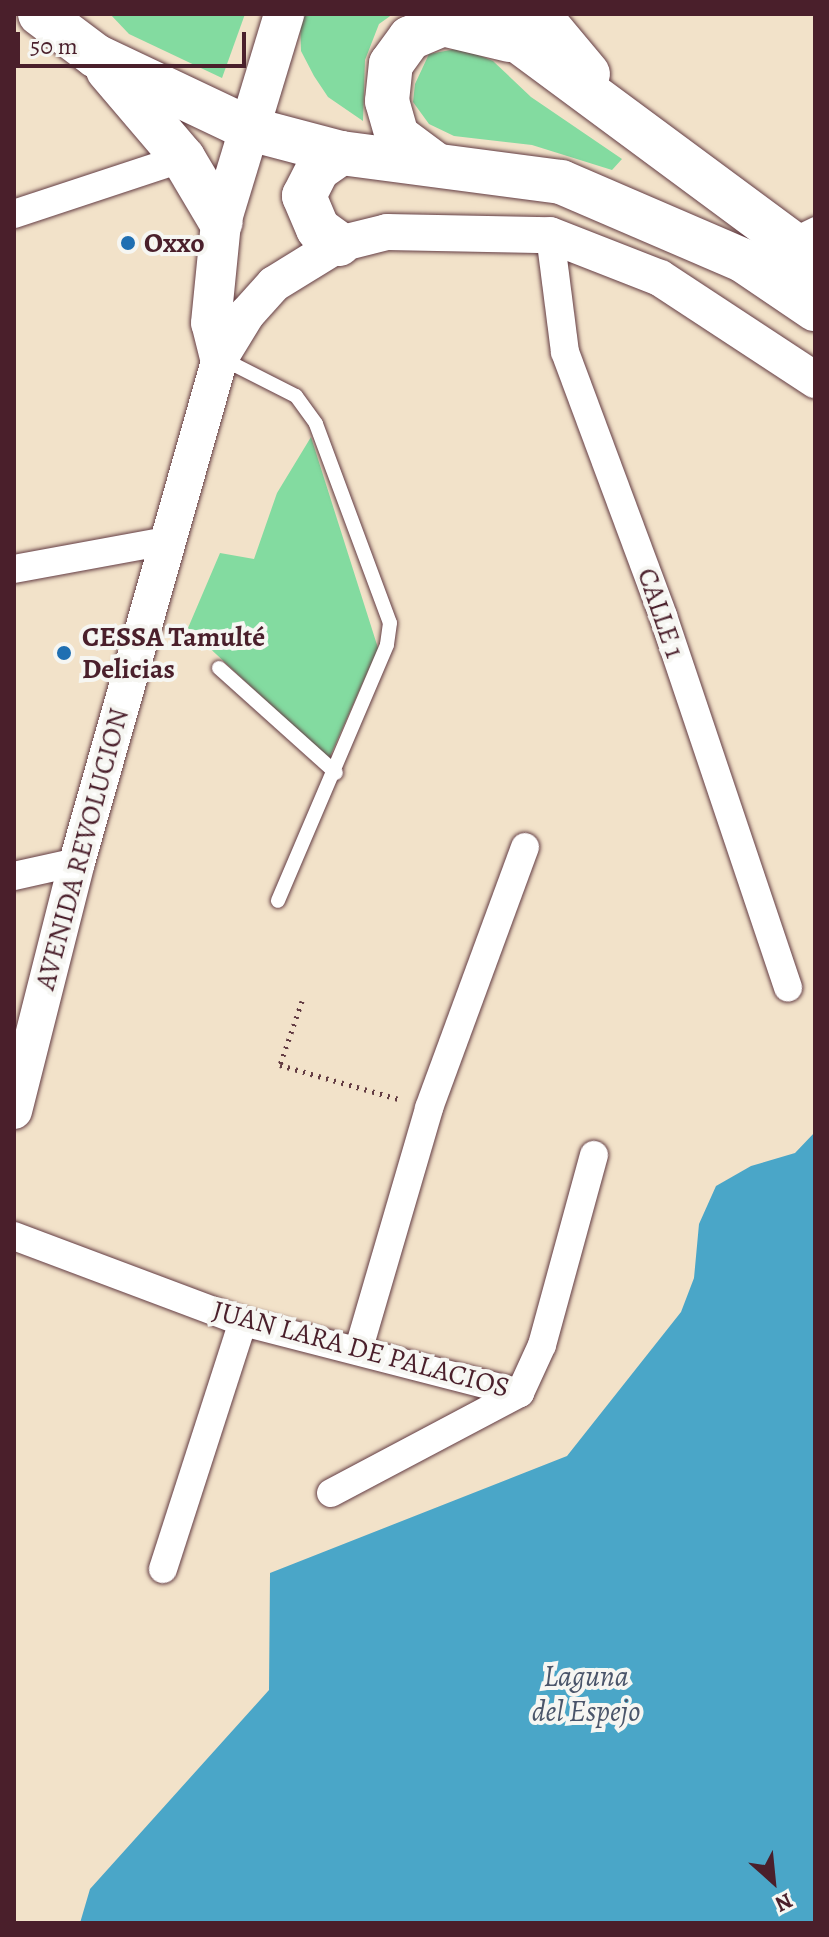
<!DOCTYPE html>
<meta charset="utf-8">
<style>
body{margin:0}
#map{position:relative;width:829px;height:1937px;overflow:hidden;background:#f2e2c9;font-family:Alegreya,serif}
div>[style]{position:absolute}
.green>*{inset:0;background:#83dba0}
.water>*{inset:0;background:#4aa6c8}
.path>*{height:5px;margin-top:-2.5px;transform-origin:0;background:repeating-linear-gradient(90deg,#633c43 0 2px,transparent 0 8px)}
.roads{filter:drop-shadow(0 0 2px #633c43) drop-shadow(0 0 2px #633c43)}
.service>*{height:14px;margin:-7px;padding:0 7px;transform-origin:7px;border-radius:7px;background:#fff}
.minor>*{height:28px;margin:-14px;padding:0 14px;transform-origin:14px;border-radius:14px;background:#fff}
.tertiary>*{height:36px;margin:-18px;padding:0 18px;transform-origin:18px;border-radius:18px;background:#fff}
.secondary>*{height:40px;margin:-20px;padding:0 20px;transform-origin:20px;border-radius:20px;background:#fff}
.primary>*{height:44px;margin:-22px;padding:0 22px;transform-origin:22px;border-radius:22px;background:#fff}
.dots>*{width:22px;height:22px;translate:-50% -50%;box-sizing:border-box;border:4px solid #f6f6f2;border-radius:50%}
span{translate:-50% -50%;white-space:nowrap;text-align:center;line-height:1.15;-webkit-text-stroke:8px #f6f6f2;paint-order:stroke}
.poi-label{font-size:28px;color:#4a1f2b;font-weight:700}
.left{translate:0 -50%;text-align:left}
.street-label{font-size:28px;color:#4a1f2b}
.water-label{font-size:30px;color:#4a556a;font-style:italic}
.frame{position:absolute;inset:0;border:16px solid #4a1f2b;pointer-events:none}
.north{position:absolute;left:733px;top:1841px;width:80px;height:80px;-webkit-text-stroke:6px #f6f6f2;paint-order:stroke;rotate:153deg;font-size:22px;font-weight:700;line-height:32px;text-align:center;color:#4a1f2b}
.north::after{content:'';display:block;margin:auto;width:28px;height:36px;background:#4a1f2b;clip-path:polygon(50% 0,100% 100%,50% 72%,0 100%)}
.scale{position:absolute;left:16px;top:32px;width:230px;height:36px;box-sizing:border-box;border:4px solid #4a1f2b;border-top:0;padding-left:10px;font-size:24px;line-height:28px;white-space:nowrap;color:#4a1f2b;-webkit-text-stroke:6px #f6f6f2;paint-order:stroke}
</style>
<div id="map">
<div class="green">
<div style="clip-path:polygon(110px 14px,245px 14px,222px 78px,129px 34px)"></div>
<div style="clip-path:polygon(300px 14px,393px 14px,379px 24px,365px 60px,363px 121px,328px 97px,314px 76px,301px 51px)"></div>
<div style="clip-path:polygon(461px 48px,493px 61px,531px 97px,622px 159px,612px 170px,532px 145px,454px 136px,429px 124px,413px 102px,415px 84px,429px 54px)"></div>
<div style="clip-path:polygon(311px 437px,378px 648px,329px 759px,188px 628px,220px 553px,254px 559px,277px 493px)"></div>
</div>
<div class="water">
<div style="clip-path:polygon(815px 1132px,815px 1923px,80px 1923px,90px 1889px,269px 1690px,270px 1573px,567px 1456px,681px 1312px,694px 1278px,699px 1224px,716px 1186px,751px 1166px,795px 1153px)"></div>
</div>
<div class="path">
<div style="left:302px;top:1001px;width:68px;rotate:109deg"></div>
<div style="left:280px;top:1065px;width:127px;rotate:16deg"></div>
</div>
<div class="roads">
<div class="service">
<div style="left:792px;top:235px;width:25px;rotate:-26deg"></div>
<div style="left:221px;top:358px;width:84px;rotate:26.9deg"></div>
<div style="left:296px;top:396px;width:34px;rotate:54deg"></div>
<div style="left:316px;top:424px;width:212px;rotate:69.6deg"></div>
<div style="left:390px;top:623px;width:22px;rotate:98deg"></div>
<div style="left:387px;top:645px;width:278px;rotate:113.1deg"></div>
<div style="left:219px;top:668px;width:157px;rotate:41.9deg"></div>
</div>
<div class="minor">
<div style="left:14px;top:214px;width:178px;rotate:-18.3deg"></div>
<div style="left:550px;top:235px;width:118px;rotate:82.7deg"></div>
<div style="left:565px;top:352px;width:282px;rotate:69.6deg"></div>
<div style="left:663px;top:616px;width:392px;rotate:71.4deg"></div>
<div style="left:14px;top:569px;width:156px;rotate:-10.4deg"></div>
<div style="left:14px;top:876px;width:65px;rotate:-12.5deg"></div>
<div style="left:14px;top:1236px;width:245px;rotate:20.6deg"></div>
<div style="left:243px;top:1322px;width:286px;rotate:14.4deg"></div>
<div style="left:359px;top:1348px;width:250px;rotate:-73.7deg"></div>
<div style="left:429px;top:1108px;width:278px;rotate:-69.8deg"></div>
<div style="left:520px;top:1393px;width:53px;rotate:-65.4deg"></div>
<div style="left:542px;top:1345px;width:197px;rotate:-74.7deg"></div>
<div style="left:331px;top:1493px;width:214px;rotate:-27.9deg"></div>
<div style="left:163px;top:1569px;width:260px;rotate:-72.1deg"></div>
</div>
<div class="tertiary">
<div style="left:14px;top:1111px;width:257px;rotate:-75.8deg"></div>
<div style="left:77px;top:862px;width:524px;rotate:-74.16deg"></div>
<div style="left:220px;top:358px;width:52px;rotate:-58.5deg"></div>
<div style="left:247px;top:314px;width:40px;rotate:-48deg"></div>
<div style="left:274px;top:284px;width:76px;rotate:-31.6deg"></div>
<div style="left:339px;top:244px;width:49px;rotate:-14deg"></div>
<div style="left:387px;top:232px;width:163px;rotate:1.1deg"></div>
<div style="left:550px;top:235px;width:118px;rotate:21.4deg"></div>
<div style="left:660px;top:278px;width:186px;rotate:33.3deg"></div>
</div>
<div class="secondary">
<div style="left:220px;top:358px;width:36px;rotate:-104deg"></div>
<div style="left:211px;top:323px;width:101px;rotate:-84.3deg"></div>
<div style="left:221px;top:222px;width:217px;rotate:-73.1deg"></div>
</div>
<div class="primary">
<div style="left:40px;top:14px;width:70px;rotate:36.9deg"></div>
<div style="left:96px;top:56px;width:170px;rotate:25.4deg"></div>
<div style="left:250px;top:129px;width:94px;rotate:14.8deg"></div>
<div style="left:341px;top:153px;width:222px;rotate:7.5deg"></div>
<div style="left:561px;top:182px;width:199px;rotate:23.3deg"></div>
<div style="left:744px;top:261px;width:86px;rotate:34.1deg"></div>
<div style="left:482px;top:14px;width:414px;rotate:36.5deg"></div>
<div style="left:538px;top:14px;width:78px;rotate:50.2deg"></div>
<div style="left:108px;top:70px;width:116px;rotate:49.6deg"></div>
<div style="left:183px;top:158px;width:74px;rotate:59.3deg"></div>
<div style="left:436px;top:165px;width:49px;rotate:-143.4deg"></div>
<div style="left:397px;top:136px;width:36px;rotate:-106deg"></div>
<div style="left:387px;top:101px;width:37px;rotate:-84deg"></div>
<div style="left:391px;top:64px;width:32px;rotate:-54deg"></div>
<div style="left:410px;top:38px;width:36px;rotate:-23deg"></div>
<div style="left:443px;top:24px;width:68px;rotate:13.6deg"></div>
<div style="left:339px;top:244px;width:26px;rotate:-144deg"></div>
<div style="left:318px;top:229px;width:36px;rotate:-113deg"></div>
<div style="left:304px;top:196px;width:30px;rotate:-63deg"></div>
<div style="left:318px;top:169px;width:28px;rotate:-35deg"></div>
</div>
</div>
<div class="dots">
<div style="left:128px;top:243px;background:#1f6fb2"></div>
<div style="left:64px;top:653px;background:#1f6fb2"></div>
</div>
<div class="poi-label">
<span class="left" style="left:144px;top:243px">Oxxo</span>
<span class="left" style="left:82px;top:653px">CESSA Tamulté<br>Delicias</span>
</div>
<div class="street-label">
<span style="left:661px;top:613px;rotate:71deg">CALLE 1</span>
<span style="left:82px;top:849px;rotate:-75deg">AVENIDA REVOLUCION</span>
<span style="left:361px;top:1349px;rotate:15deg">JUAN LARA DE PALACIOS</span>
</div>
<div class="water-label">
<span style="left:586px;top:1693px">Laguna<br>del Espejo</span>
</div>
<div class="frame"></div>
<div class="north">N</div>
<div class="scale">50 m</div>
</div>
